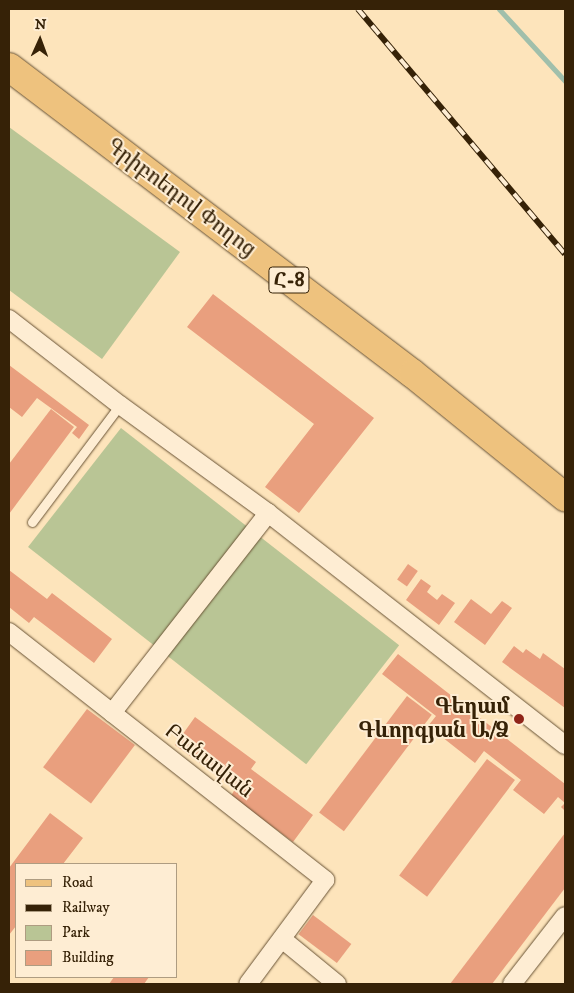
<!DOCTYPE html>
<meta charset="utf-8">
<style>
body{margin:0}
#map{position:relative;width:574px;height:993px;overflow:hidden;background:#fde4bb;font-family:"IM FELL DW Pica","Noto Serif Armenian",serif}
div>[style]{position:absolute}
.green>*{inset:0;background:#b9c595;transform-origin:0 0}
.stream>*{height:5px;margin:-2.5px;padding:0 2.5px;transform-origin:2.5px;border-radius:2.5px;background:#a0bfab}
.building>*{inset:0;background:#e99f7e;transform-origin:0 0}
.roads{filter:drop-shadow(0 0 1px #685234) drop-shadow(0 0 1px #685234)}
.service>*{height:9px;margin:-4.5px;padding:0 4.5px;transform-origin:4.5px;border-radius:4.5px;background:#feedd3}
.minor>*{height:18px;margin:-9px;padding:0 9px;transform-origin:9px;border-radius:9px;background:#feedd3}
.primary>*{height:28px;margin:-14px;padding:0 14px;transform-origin:14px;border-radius:14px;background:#eec27e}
.rail>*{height:5.5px;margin-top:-2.75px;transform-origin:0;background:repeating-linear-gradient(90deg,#feedd3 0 11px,#362207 0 22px);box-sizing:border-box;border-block:1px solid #362207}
.dots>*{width:14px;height:14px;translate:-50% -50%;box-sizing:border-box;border:2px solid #feedd3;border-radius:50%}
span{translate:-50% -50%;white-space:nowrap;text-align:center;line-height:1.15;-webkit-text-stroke:4px #feedd3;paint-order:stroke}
.shield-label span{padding:1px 4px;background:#feedd3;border:1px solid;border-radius:4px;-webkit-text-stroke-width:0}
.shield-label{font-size:20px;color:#362207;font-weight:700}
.street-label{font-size:21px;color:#362207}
.poi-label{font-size:21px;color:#362207;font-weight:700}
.right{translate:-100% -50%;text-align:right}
.frame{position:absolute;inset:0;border:10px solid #362207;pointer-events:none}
.legend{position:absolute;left:15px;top:863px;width:162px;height:115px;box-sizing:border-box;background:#feedd3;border:1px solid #ae9c81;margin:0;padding:6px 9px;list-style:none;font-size:15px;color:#362207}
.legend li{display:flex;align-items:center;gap:10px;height:25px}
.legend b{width:25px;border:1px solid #ae9c81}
.north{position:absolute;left:15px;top:15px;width:50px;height:50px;-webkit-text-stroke:4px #feedd3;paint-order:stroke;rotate:2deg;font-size:14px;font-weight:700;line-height:20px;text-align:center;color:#362207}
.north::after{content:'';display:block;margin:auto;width:18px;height:22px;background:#362207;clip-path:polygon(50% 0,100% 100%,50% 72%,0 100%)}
</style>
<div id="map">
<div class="green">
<div style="clip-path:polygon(9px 127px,180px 252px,102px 359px,9px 290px)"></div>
<div style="left:121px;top:428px;width:353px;height:151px;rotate:38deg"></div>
</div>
<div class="stream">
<div style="left:499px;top:9px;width:98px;rotate:47.5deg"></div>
</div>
<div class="building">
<div style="clip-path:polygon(213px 294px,374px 418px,299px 513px,265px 487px,314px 424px,187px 327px)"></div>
<div style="clip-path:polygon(9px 365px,89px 425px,79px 439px,72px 433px,77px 427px,37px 398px,22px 417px,9px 407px)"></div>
<div style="clip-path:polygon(51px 409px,74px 427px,9px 514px,9px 464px)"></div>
<div style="left:408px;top:564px;width:12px;height:19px;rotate:35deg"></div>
<div style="clip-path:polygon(9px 570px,47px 599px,52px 593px,112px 639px,94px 663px,34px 617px,29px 623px,9px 607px)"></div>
<div style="clip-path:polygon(421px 579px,431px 586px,427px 592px,437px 600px,442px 594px,455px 603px,439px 625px,406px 600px)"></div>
<div style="clip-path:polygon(471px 599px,491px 614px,502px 601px,512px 608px,485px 645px,454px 622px)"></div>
<div style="clip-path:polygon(514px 646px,523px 653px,526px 649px,540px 659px,543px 653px,565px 669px,565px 708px,502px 662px)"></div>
<div style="clip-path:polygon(398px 654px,565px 784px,565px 811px,561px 807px,565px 803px,558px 797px,544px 814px,513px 790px,521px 780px,484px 751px,475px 763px,428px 726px,436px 716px,382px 674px)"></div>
<div style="left:407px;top:696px;width:31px;height:146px;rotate:37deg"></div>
<div style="left:87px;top:709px;width:60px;height:73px;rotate:37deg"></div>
<div style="clip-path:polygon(195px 717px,256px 762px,251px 769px,313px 815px,293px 842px,231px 796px,235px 789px,175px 745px)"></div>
<div style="left:487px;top:759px;width:35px;height:146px;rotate:37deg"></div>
<div style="clip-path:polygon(50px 813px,83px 838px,63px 864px,16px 864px,16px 926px,9px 935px,9px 868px)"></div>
<div style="clip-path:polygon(565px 833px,565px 888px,492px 984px,450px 984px)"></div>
<div style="left:313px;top:915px;width:48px;height:24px;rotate:37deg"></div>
<div style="clip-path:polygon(114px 977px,131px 978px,149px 977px,144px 984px,109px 984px)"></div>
</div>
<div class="roads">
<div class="service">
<div style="left:32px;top:522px;width:146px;rotate:-53.1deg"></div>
</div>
<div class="minor">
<div style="left:9px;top:319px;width:140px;rotate:37.8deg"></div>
<div style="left:120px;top:405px;width:183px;rotate:36.1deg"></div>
<div style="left:268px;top:513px;width:377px;rotate:38deg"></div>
<div style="left:9px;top:632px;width:402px;rotate:38.1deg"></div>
<div style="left:325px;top:880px;width:129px;rotate:126.5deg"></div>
<div style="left:112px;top:713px;width:254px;rotate:-52deg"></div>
<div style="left:282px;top:939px;width:71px;rotate:39.3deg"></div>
<div style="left:512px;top:984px;width:86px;rotate:-52.1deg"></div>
</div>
<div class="primary">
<div style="left:9px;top:67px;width:507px;rotate:37.23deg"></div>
<div style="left:413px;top:374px;width:196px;rotate:39deg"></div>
</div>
</div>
<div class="rail">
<div style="left:358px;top:9px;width:321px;rotate:49.8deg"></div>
</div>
<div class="dots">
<div style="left:519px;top:719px;background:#8f2418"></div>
</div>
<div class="shield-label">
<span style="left:289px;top:280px">Հ-8</span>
</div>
<div class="street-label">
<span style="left:181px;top:198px;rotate:37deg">Գրիբոեդով Փողոց</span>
<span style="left:209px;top:761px;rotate:38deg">Բանավան</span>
</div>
<div class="poi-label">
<span class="right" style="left:509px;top:719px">Գեղամ<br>Գևորգյան Ա/Ձ</span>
</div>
<div class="frame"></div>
<ul class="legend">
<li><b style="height:6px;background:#eec27e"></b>Road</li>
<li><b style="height:6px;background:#362207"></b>Railway</li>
<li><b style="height:14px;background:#b9c595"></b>Park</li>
<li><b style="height:14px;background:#e99f7e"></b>Building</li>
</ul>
<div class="north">N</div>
</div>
